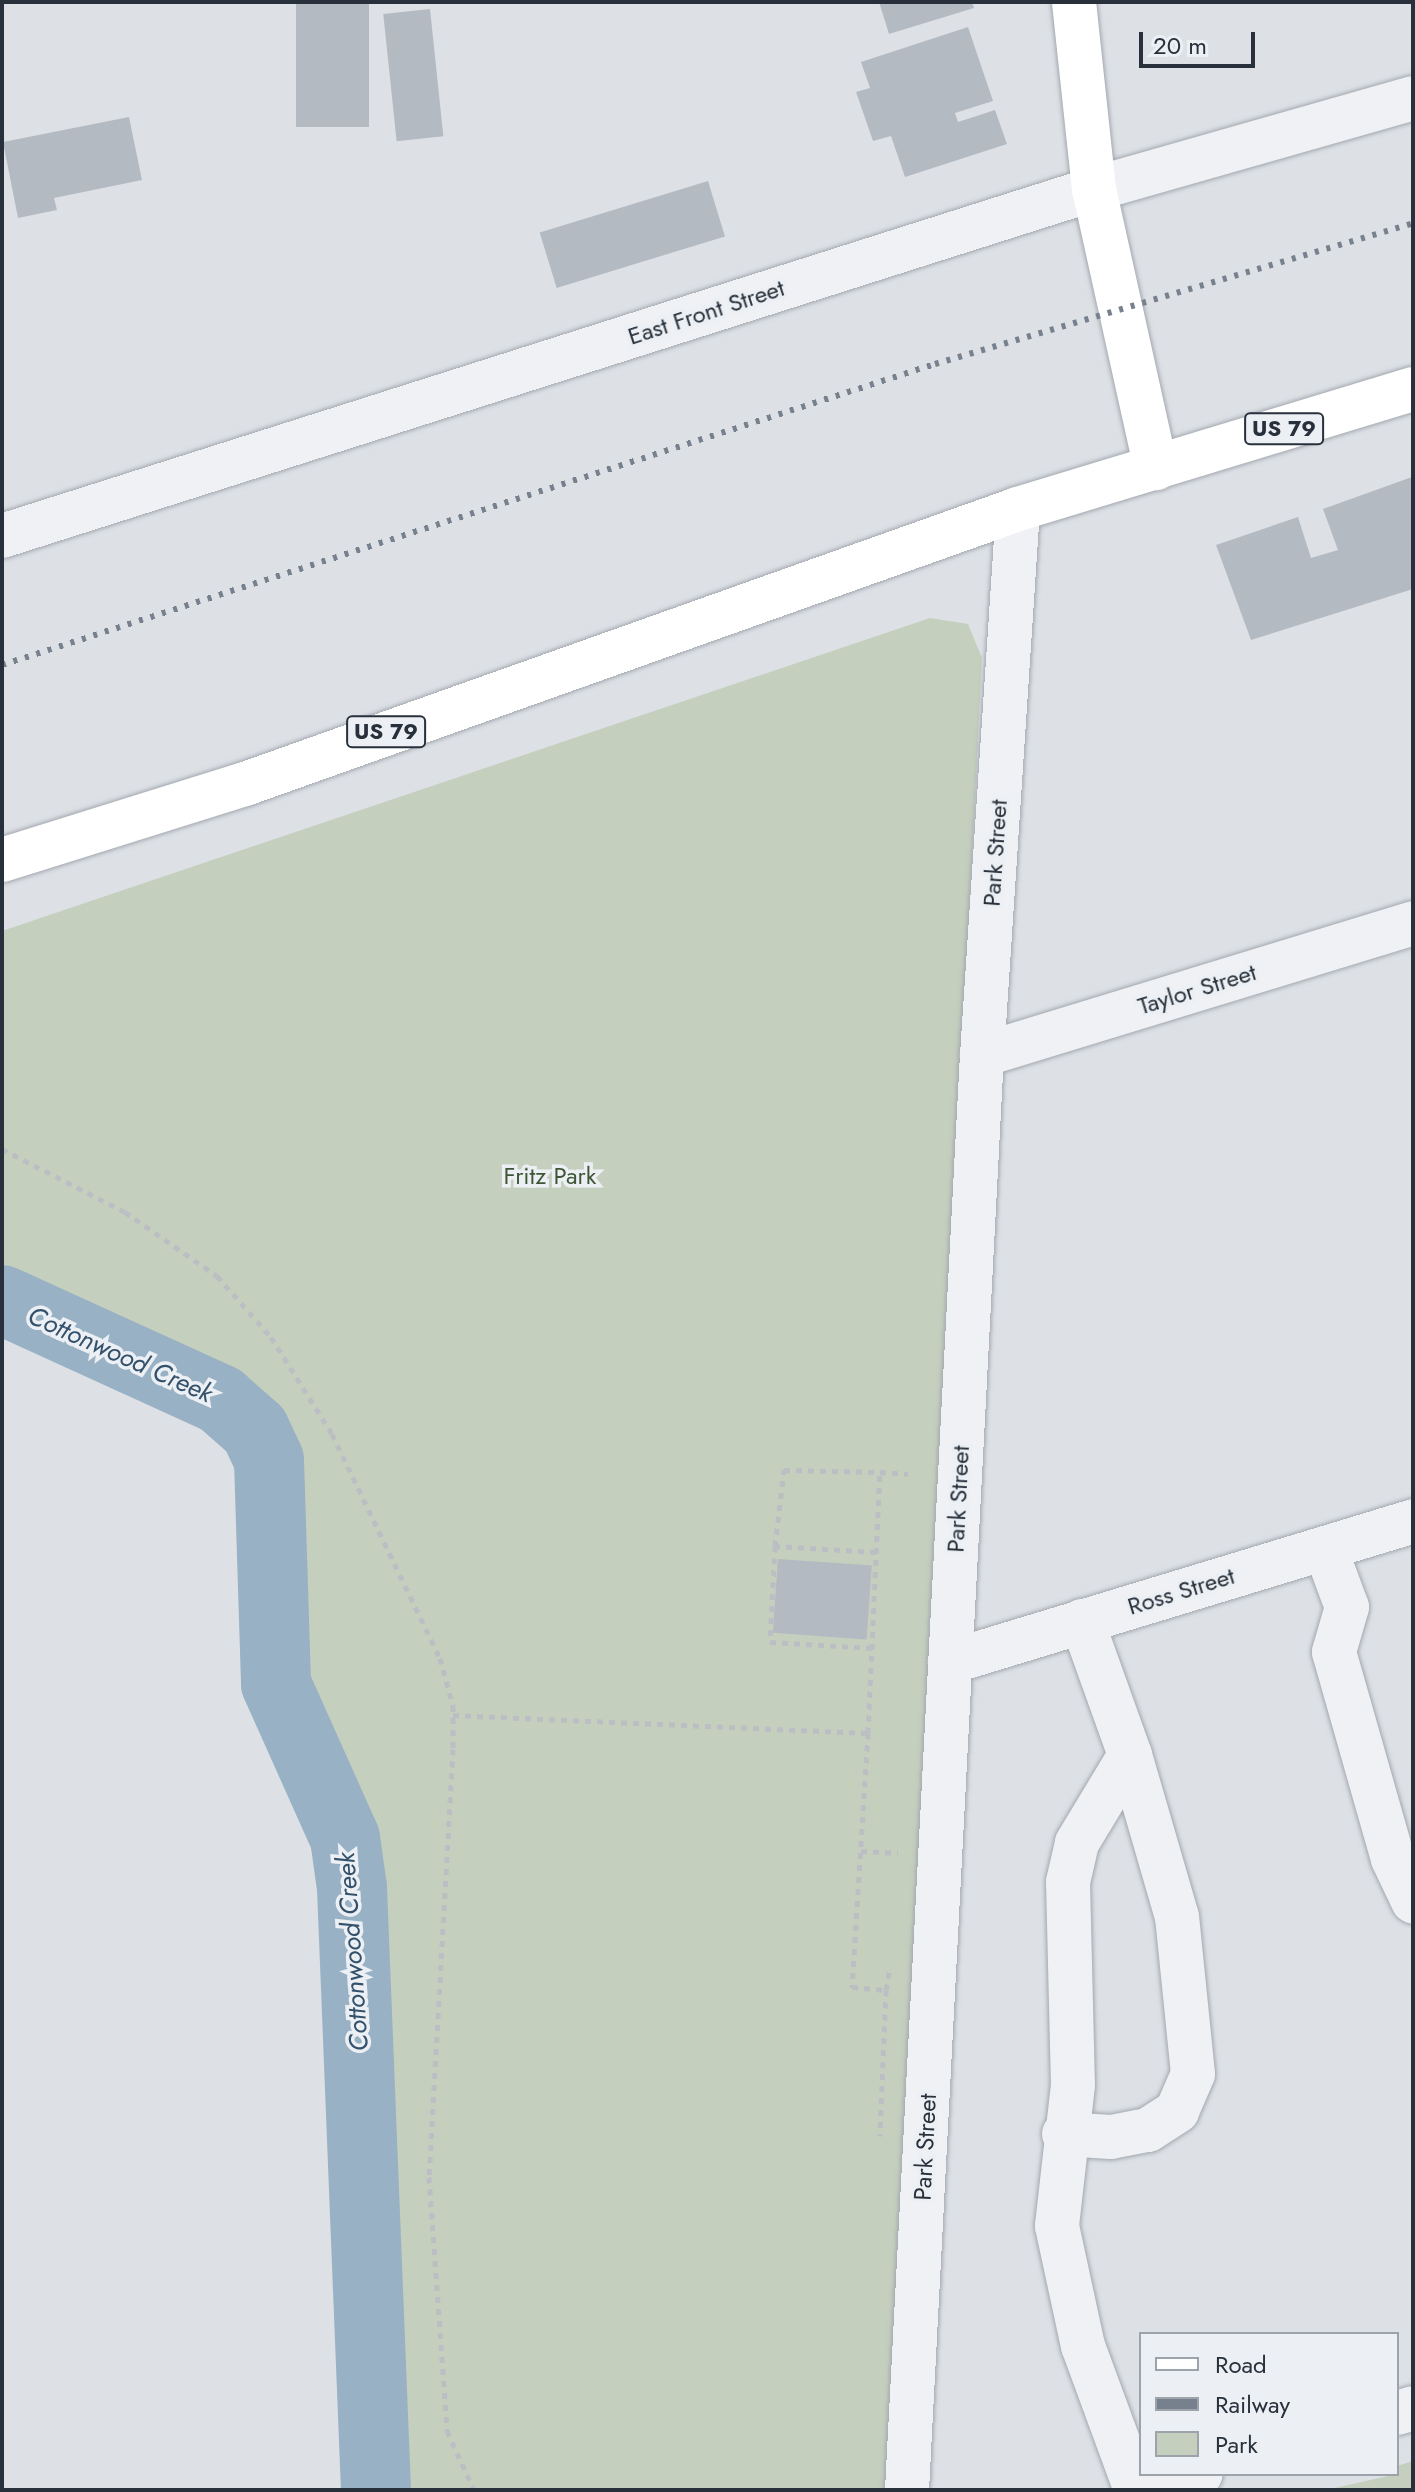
<!DOCTYPE html>
<style>
body{margin:0}
#map{position:relative;width:1415px;height:2492px;overflow:hidden;background:#dde1e6;font-family:Jost,sans-serif}
div>[style]{position:absolute}
.green>*{inset:0;background:#c4cfbe}
.river>*{height:70px;margin:-35px;padding:0 35px;transform-origin:35px;border-radius:35px;background:#99b1c4}
.building>*{inset:0;background:#b4bac2;transform-origin:0 0}
.path>*{height:5px;margin-top:-2.5px;transform-origin:0;background:repeating-linear-gradient(90deg,#bbbfc4 0 6px,transparent 0 12px)}
.roads{filter:drop-shadow(0 0 2px #a3a8af) drop-shadow(0 0 2px #a3a8af)}
.minor>*{height:44px;margin:-22px;padding:0 22px;transform-origin:22px;border-radius:22px;background:#eff1f4}
.major>*{height:44px;margin:-22px;padding:0 22px;transform-origin:22px;border-radius:22px;background:#fff}
.highway>*{height:44px;margin:-22px;padding:0 22px;transform-origin:22px;border-radius:22px;background:#fff}
.rail>*{height:6px;margin-top:-3px;transform-origin:0;background:repeating-linear-gradient(90deg,#77818e 0 4px,transparent 0 12px)}
span{translate:-50% -50%;white-space:nowrap;text-align:center;line-height:1.15;-webkit-text-stroke:7px #ecf0f4;paint-order:stroke}
.shield-label span{padding:2px 6px;background:#ecf0f4;border:2px solid;border-radius:6px;-webkit-text-stroke-width:0}
.shield-label{font-size:22px;color:#27303b;font-weight:700}
.street-label{font-size:24px;color:#27303b}
.park-label{font-size:24px;color:#3e5635}
.water-label{font-size:26px;color:#34516c;font-style:italic}
.frame{position:absolute;inset:0;border:4px solid #27303b;pointer-events:none}
.legend{position:absolute;left:1139px;top:2332px;width:260px;height:144px;box-sizing:border-box;background:#ecf0f4;border:2px solid #9da3aa;margin:0;padding:10px 14px;list-style:none;font-size:24px;color:#27303b}
.legend li{display:flex;align-items:center;gap:16px;height:40px}
.legend b{width:40px;border:2px solid #9da3aa}
.scale{position:absolute;left:1139px;top:32px;width:116px;height:36px;box-sizing:border-box;border:4px solid #27303b;border-top:0;padding-left:10px;font-size:24px;line-height:28px;white-space:nowrap;color:#27303b;-webkit-text-stroke:6px #ecf0f4;paint-order:stroke}
</style>
<div id="map">
<div class="green">
<div style="clip-path:polygon(930px 618px,968px 624px,982px 658px,890px 2490px,378px 2490px,335px 1863px,244px 1651px,240px 1442px,2px 1309px,2px 931px)"></div>
<div style="clip-path:polygon(1413px 2461px,1413px 2490px,1326px 2490px,1397px 2474px,1397px 2466px)"></div>
</div>
<div class="river">
<div style="left:2px;top:1300px;width:241px;rotate:24.5deg"></div>
<div style="left:221px;top:1400px;width:45px;rotate:41.4deg"></div>
<div style="left:255px;top:1430px;width:33px;rotate:65deg"></div>
<div style="left:269px;top:1460px;width:224px;rotate:88.2deg"></div>
<div style="left:276px;top:1684px;width:169px;rotate:65.9deg"></div>
<div style="left:345px;top:1838px;width:50px;rotate:82deg"></div>
<div style="left:352px;top:1888px;width:602px;rotate:87.72deg"></div>
</div>
<div class="building">
<div style="left:296px;top:2px;width:73px;height:125px"></div>
<div style="clip-path:polygon(879px 2px,972px 2px,974px 8px,889px 34px)"></div>
<div style="left:430px;top:9px;width:128px;height:47px;rotate:84deg"></div>
<div style="clip-path:polygon(968px 27px,993px 101px,955px 113px,958px 122px,995px 110px,1007px 144px,905px 177px,891px 136px,873px 141px,856px 92px,870px 88px,861px 62px)"></div>
<div style="clip-path:polygon(129px 117px,142px 180px,54px 198px,57px 210px,18px 218px,3px 142px)"></div>
<div style="left:708px;top:181px;width:58px;height:176px;rotate:73deg"></div>
<div style="clip-path:polygon(1412px 477px,1413px 589px,1251px 640px,1216px 545px,1298px 517px,1311px 558px,1338px 550px,1323px 509px)"></div>
<div style="left:778px;top:1559px;width:94px;height:74px;rotate:4deg"></div>
</div>
<div class="path">
<div style="left:2px;top:1149px;width:138px;rotate:27.1deg"></div>
<div style="left:125px;top:1212px;width:112px;rotate:34.8deg"></div>
<div style="left:217px;top:1276px;width:81px;rotate:48.5deg"></div>
<div style="left:271px;top:1337px;width:115px;rotate:57.8deg"></div>
<div style="left:332px;top:1434px;width:249px;rotate:64.3deg"></div>
<div style="left:440px;top:1658px;width:50px;rotate:74.8deg"></div>
<div style="left:453px;top:1706px;width:43px;rotate:90deg"></div>
<div style="left:453px;top:1749px;width:429px;rotate:93.2deg"></div>
<div style="left:429px;top:2177px;width:255px;rotate:85.9deg"></div>
<div style="left:447px;top:2431px;width:65px;rotate:65.4deg"></div>
<div style="left:775px;top:1546px;width:96px;rotate:93deg"></div>
<div style="left:770px;top:1642px;width:102px;rotate:3.4deg"></div>
<div style="left:876px;top:1552px;width:101px;rotate:-176.6deg"></div>
<div style="left:775px;top:1546px;width:77px;rotate:-83.2deg"></div>
<div style="left:784px;top:1470px;width:96px;rotate:1.2deg"></div>
<div style="left:453px;top:1715px;width:415px;rotate:2.5deg"></div>
<div style="left:868px;top:1733px;width:255px;rotate:93.6deg"></div>
<div style="left:852px;top:1987px;width:34px;rotate:5deg"></div>
<div style="left:886px;top:1990px;width:146px;rotate:92.4deg"></div>
<div style="left:868px;top:1733px;width:261px;rotate:-87.4deg"></div>
<div style="left:880px;top:1472px;width:28px;rotate:4deg"></div>
<div style="left:861px;top:1851px;width:37px;rotate:3deg"></div>
<div style="left:886px;top:1990px;width:22px;rotate:-80deg"></div>
</div>
<div class="roads">
<div class="minor">
<div style="left:2px;top:536px;width:1146px;rotate:-17.63deg"></div>
<div style="left:1094px;top:189px;width:332px;rotate:-15.9deg"></div>
<div style="left:982px;top:1055px;width:451px;rotate:-17deg"></div>
<div style="left:1325px;top:1548px;width:63px;rotate:69.6deg"></div>
<div style="left:1347px;top:1607px;width:47px;rotate:106.1deg"></div>
<div style="left:1334px;top:1652px;width:215px;rotate:74.1deg"></div>
<div style="left:1393px;top:1859px;width:47px;rotate:64.5deg"></div>
<div style="left:1082px;top:1621px;width:142px;rotate:70.3deg"></div>
<div style="left:1130px;top:1755px;width:103px;rotate:121.1deg"></div>
<div style="left:1077px;top:1843px;width:40px;rotate:103deg"></div>
<div style="left:1068px;top:1882px;width:203px;rotate:88.6deg"></div>
<div style="left:1073px;top:2085px;width:142px;rotate:96.5deg"></div>
<div style="left:1057px;top:2226px;width:123px;rotate:77.8deg"></div>
<div style="left:1083px;top:2346px;width:153px;rotate:69.8deg"></div>
<div style="left:950px;top:1662px;width:484px;rotate:-16.9deg"></div>
<div style="left:1064px;top:2134px;width:47px;rotate:3.7deg"></div>
<div style="left:1111px;top:2137px;width:38px;rotate:-11deg"></div>
<div style="left:1148px;top:2130px;width:35px;rotate:-33deg"></div>
<div style="left:1177px;top:2111px;width:40px;rotate:-66.6deg"></div>
<div style="left:1193px;top:2074px;width:158px;rotate:-95.8deg"></div>
<div style="left:1177px;top:1917px;width:169px;rotate:-106.2deg"></div>
<div style="left:1397px;top:2413px;width:17px;rotate:-17deg"></div>
<div style="left:907px;top:2490px;width:1437px;rotate:-87.01deg"></div>
<div style="left:982px;top:1055px;width:547px;rotate:-86.23deg"></div>
<div style="left:1150px;top:2490px;width:53px;rotate:-17.4deg"></div>
</div>
<div class="major">
<div style="left:1074px;top:2px;width:188px;rotate:83.9deg"></div>
<div style="left:1094px;top:189px;width:286px;rotate:77.5deg"></div>
</div>
<div class="highway">
<div style="left:2px;top:860px;width:255px;rotate:-17.4deg"></div>
<div style="left:245px;top:784px;width:820px;rotate:-19.58deg"></div>
<div style="left:1018px;top:509px;width:413px;rotate:-16.9deg"></div>
</div>
</div>
<div class="rail">
<div style="left:2px;top:665px;width:980px;rotate:-17.88deg"></div>
<div style="left:935px;top:364px;width:498px;rotate:-16.4deg"></div>
</div>
<div class="shield-label">
<span style="left:1284px;top:429px">US 79</span>
<span style="left:386px;top:732px">US 79</span>
</div>
<div class="street-label">
<span style="left:706px;top:312px;rotate:-18deg">East Front Street</span>
<span style="left:995px;top:853px;rotate:-86deg">Park Street</span>
<span style="left:1197px;top:989px;rotate:-17deg">Taylor Street</span>
<span style="left:958px;top:1499px;rotate:-87deg">Park Street</span>
<span style="left:1181px;top:1591px;rotate:-17deg">Ross Street</span>
<span style="left:925px;top:2147px;rotate:-87deg">Park Street</span>
</div>
<div class="park-label">
<span style="left:550px;top:1176px">Fritz Park</span>
</div>
<div class="water-label">
<span style="left:120px;top:1355px;rotate:24deg">Cottonwood Creek</span>
<span style="left:353px;top:1952px;rotate:-94deg">Cottonwood Creek</span>
</div>
<div class="frame"></div>
<ul class="legend">
<li><b style="height:10px;background:#fff"></b>Road</li>
<li><b style="height:10px;background:#77818e"></b>Railway</li>
<li><b style="height:22px;background:#c4cfbe"></b>Park</li>
</ul>
<div class="scale">20 m</div>
</div>
